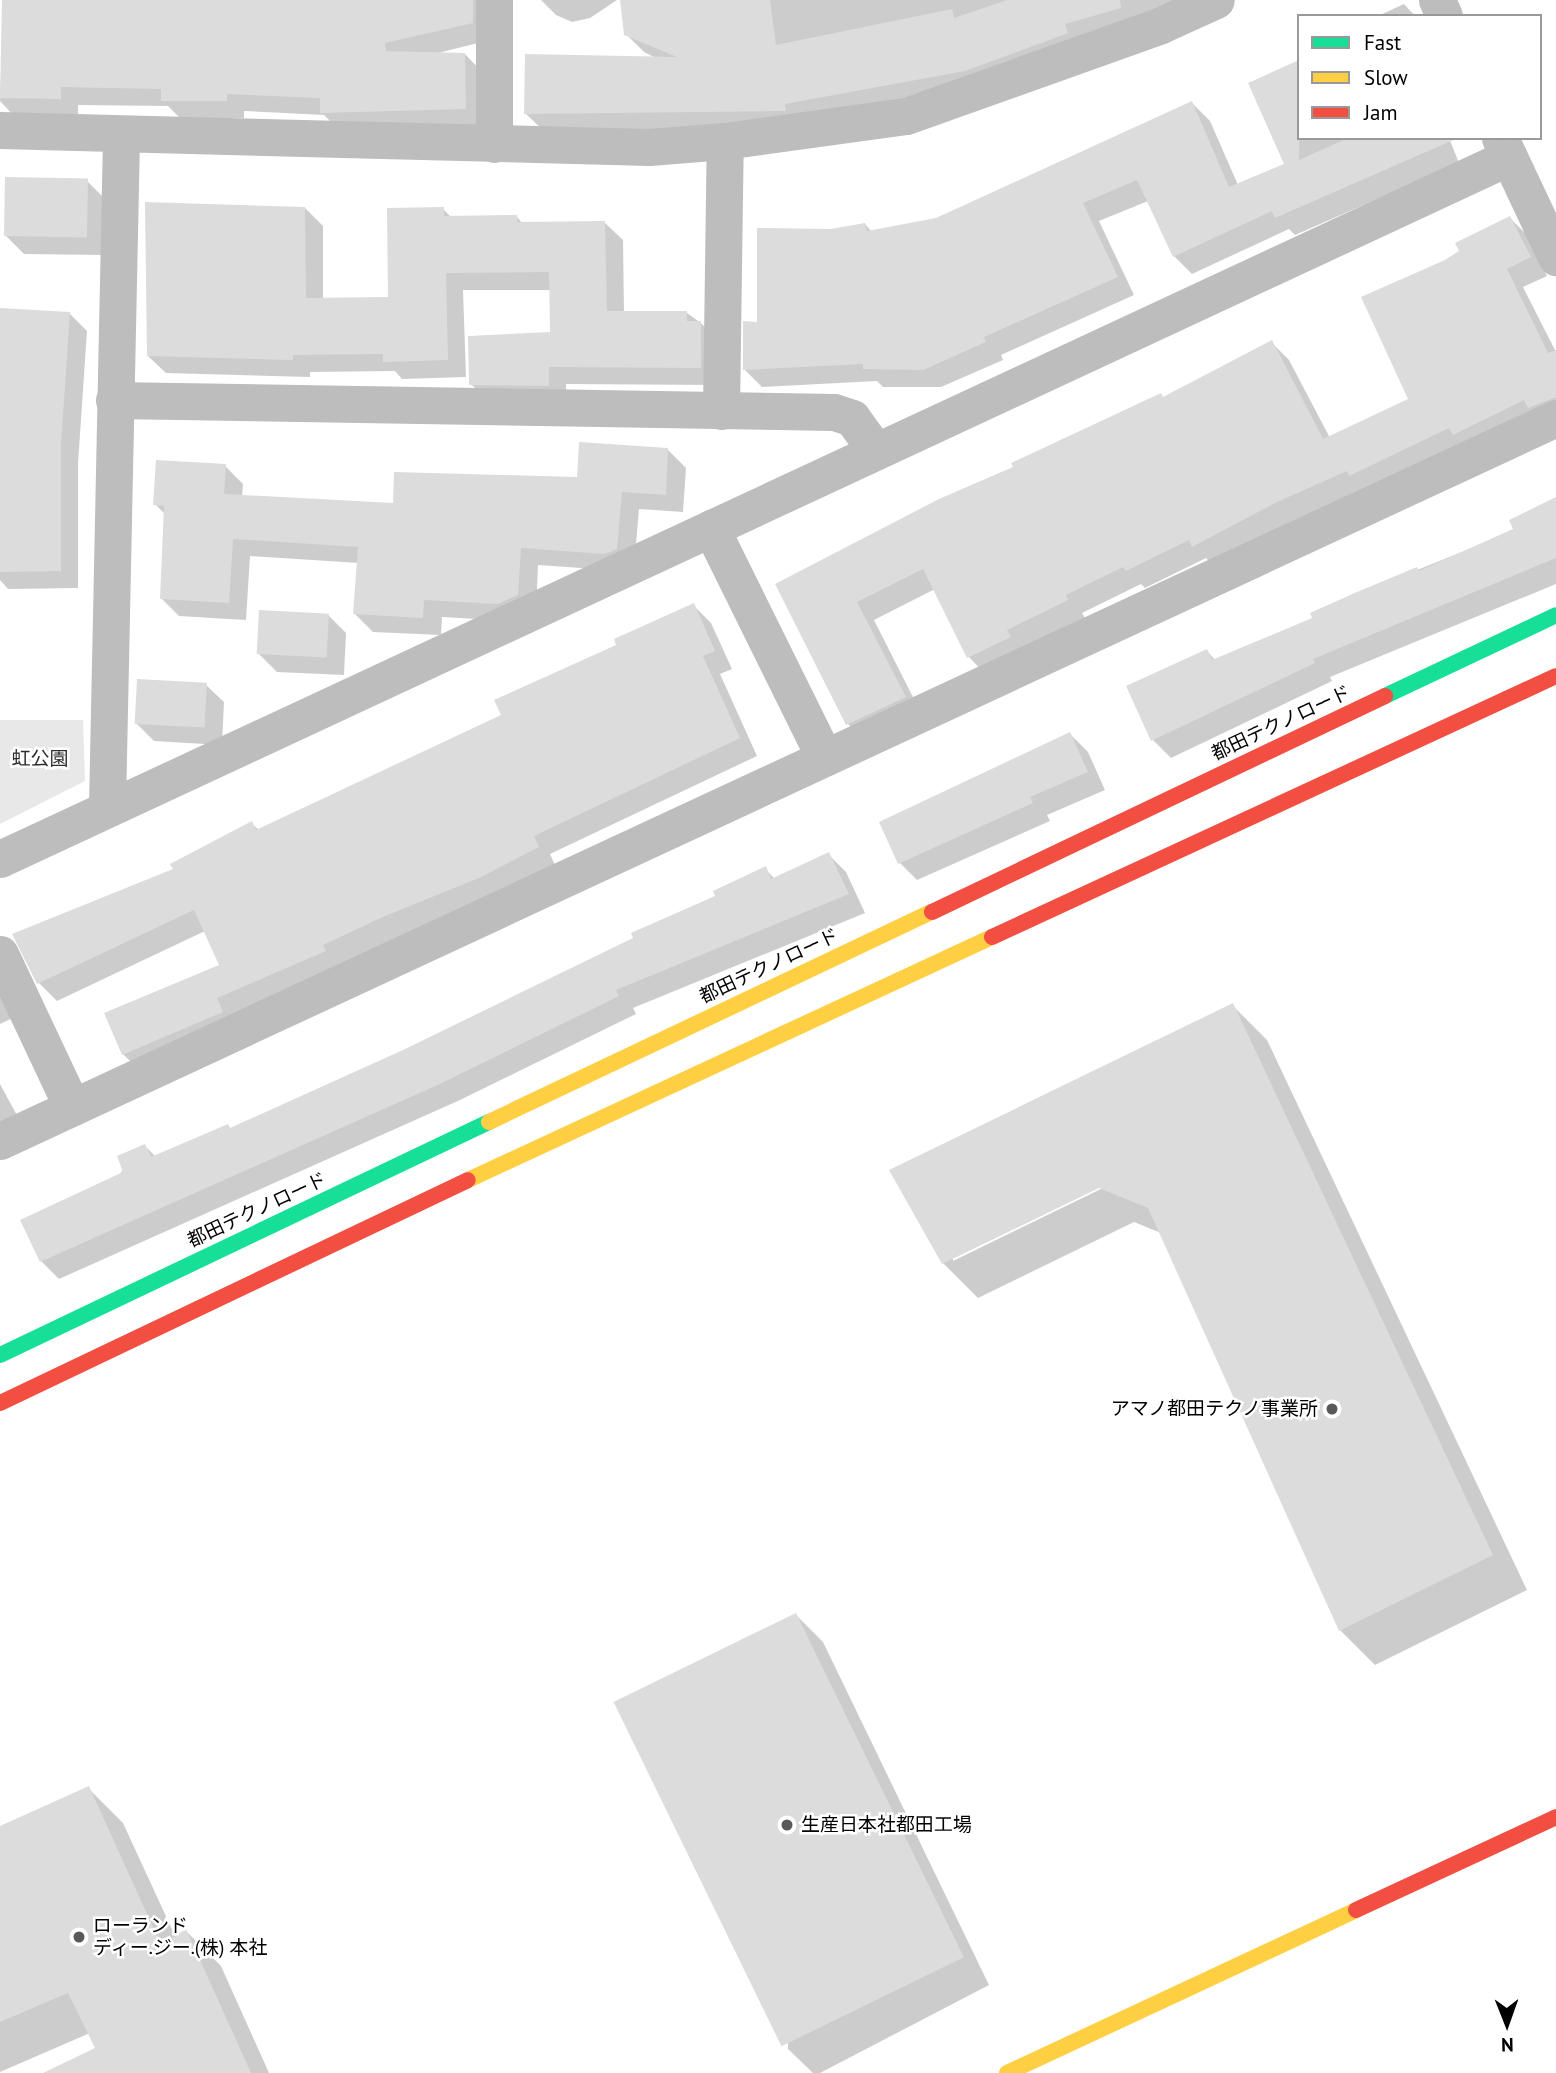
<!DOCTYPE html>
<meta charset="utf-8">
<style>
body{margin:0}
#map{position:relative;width:1556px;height:2073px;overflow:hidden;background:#fff;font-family:"PT Sans","Noto Sans JP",sans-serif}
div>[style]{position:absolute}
.green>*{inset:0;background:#e8e8e8}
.shadow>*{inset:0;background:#0003}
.building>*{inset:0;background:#dcdcdc;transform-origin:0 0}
.street>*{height:37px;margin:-18.5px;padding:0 18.5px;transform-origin:18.5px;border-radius:18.5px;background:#bdbdbd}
.fast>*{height:16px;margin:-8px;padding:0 8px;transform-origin:8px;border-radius:8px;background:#16e098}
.slow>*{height:16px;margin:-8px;padding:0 8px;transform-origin:8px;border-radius:8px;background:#ffcf43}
.jam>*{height:16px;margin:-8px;padding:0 8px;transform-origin:8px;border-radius:8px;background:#f24e42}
.dots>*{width:19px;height:19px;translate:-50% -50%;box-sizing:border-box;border:4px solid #fff;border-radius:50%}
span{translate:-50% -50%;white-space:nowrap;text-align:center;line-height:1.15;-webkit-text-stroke:5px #fff;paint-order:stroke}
.street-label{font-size:19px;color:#000}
.park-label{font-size:19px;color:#2d2d2d}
.poi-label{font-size:19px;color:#000}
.right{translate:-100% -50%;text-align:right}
.left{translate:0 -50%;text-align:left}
.legend{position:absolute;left:1297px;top:14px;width:245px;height:126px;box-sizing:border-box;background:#fff;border:2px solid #999;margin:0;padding:9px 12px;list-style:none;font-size:21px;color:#000}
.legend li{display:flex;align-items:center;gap:14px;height:35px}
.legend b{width:35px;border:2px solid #999}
.north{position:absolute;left:1472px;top:1989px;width:70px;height:70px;-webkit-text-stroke:5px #fff;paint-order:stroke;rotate:179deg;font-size:19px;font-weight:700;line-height:28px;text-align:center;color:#000}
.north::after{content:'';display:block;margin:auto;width:24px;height:32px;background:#000;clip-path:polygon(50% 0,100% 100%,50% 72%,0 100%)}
</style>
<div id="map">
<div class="green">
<div style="clip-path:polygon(0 720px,83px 720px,85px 781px,0 824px)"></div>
</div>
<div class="shadow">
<div style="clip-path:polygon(4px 0,484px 0,482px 42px,438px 53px,465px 54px,482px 72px,483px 126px,340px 131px,324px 115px,244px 111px,244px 118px,180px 118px,168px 106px,78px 105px,78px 116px,14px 116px,0 101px)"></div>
<div style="clip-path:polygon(541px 0,617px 0,590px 18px,572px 22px,556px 15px)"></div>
<div style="clip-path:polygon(621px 0,1185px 0,1167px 17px,803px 129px,544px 131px,526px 114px,658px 59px,644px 52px,626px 34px)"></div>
<div style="clip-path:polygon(1404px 4px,1415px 16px,1378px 16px)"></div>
<div style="clip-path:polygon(1192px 103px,1210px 121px,1238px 185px,1286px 165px,1299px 138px,1449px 138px,1459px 163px,1295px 235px,1289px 229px,1192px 274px,1174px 256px,1148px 201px,1099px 221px,1134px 295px,1001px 355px,1003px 360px,941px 387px,883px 387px,877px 381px,762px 387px,744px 369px,759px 323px,831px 231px,865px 224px,872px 232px,937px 220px)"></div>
<div style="clip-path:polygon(87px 181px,105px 199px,104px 255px,24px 254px,6px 236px)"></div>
<div style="clip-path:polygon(305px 208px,323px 226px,323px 299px,390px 299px,443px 209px,452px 218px,517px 217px,523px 224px,605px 223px,623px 240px,624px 313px,687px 313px,701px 323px,718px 341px,718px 385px,566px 384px,566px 403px,489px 402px,471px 384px,552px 334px,551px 290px,463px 290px,466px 377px,402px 379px,395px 371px,310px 372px,310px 377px,166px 373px,148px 356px)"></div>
<div style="clip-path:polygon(1510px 218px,1528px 236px,1547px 276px,1523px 287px,1556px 352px,1556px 421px,1211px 564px,1206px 558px,1145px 588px,1141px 584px,1082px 613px,1085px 618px,986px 675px,969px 657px,935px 589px,874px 620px,922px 715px,865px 742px,848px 724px,777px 585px,1165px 399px,1271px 342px,1289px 360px,1330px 438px,1411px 400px,1446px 261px)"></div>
<div style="clip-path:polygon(69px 313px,87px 331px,78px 464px,78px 588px,8px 589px,0 580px,0 355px)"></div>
<div style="clip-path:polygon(668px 450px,686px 468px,683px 512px,639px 509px,634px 567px,624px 571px,538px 565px,536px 612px,517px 621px,442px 617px,441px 635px,373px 632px,355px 614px,359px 563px,250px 556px,246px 620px,179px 616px,161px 598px,166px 515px,155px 504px,225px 466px,243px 484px,242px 497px,394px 505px,578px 479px)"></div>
<div style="clip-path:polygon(1556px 498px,1556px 584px,1330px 677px,1332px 681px,1171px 758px,1153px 740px,1207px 651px,1216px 661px,1314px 619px,1358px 594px,1516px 530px)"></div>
<div style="clip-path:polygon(694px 606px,711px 623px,732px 669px,720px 674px,757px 756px,550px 854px,555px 865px,141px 1072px,123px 1054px,221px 966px,205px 931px,57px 1001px,39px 983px,14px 934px,175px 870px,252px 824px,259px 830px,504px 716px)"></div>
<div style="clip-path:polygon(328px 615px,346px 633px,344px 675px,277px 672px,259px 654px)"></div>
<div style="clip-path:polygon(206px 685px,224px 702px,222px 745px,154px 741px,136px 723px)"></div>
<div style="clip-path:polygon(1070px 734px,1088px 752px,1105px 790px,1047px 815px,1050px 821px,917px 880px,899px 862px)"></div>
<div style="clip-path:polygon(828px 854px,846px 872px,865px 913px,633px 1008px,636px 1014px,460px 1100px,59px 1279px,41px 1261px,145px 1146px,156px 1157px,231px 1129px,404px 1052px,718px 897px,765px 869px,775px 879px)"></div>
<div style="clip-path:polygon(0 982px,15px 1017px,0 1024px)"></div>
<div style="clip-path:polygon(evenodd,1232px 1005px,1267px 1040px,1527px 1590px,1375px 1665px,1340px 1630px,1161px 1233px,1134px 1222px,978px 1298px,943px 1263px,1232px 1005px,1106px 1183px,1107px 1186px,953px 1261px,953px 1257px,1106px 1183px)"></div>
<div style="clip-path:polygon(0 1084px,26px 1132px,0 1143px)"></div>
<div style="clip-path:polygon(796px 1615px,823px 1642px,989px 1985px,820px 2073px,813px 2073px,788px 2049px)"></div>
<div style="clip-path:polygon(88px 1788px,123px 1823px,176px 1938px,186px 1931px,221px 1966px,269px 2073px,47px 2073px,98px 2048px,90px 2033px,0 2072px,0 1828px)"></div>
</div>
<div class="building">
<div style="clip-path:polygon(2px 0,473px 0,473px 23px,385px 43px,386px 51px,465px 53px,466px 109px,320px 113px,320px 98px,227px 94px,227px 101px,161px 101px,161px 89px,61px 87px,61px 99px,0 98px)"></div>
<div style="clip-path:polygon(620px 0,770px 0,776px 45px,952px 9px,954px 18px,1007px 0,1120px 0,1121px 8px,1065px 24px,1068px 33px,965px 71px,785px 104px,786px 111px,524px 114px,525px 54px,677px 57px,624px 35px)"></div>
<div style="clip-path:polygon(1299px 60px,1299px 160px,1348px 138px,1458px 138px,1275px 218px,1272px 211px,1173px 257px,1137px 180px,1083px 203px,1118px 277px,984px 337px,986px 342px,923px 370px,863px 369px,863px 364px,743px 370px,743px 321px,757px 322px,757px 228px,831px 229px,865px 223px,867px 231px,936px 218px,1192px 101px,1229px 187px,1284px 164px,1248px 83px)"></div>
<div style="left:5px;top:177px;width:83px;height:59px;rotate:1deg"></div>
<div style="clip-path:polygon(145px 202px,305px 207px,306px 298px,388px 297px,387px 208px,444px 207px,444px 216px,517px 215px,517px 222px,605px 221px,607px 311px,687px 311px,687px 321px,701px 321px,701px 368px,549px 367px,549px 386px,469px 385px,468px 336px,550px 332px,549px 272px,446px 273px,448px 360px,383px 362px,383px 354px,293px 355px,293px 360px,147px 356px)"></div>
<div style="clip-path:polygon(1510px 216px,1531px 257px,1507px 269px,1548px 353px,1556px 350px,1556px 397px,1528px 408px,1524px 400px,1453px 435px,1449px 428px,1349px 476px,1347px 471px,1277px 502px,1192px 547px,1189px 540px,1126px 571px,1123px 567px,1066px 595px,1068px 600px,1007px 630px,1011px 637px,967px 658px,923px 569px,857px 602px,906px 697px,846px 725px,775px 584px,939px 499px,1013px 467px,1011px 463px,1161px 393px,1163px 397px,1272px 340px,1323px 439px,1408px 399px,1361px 297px,1445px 260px,1459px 251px,1455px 243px)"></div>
<div style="clip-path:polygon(0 308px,70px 312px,61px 445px,61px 571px,0 572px)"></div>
<div style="clip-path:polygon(579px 442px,668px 448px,666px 495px,622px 492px,617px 549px,605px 554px,521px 548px,518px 595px,498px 604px,424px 600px,423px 618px,353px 614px,358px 547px,233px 539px,229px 603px,160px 599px,164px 506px,153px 505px,156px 460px,226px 464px,224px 494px,393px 503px,394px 472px,577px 477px)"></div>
<div style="clip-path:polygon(1556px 497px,1556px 558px,1313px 659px,1315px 663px,1151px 741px,1126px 686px,1207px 649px,1212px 660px,1312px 618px,1310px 613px,1357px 592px,1417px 567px,1419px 571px,1513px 529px,1509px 520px)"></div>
<div style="clip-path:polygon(694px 603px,715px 651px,703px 656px,740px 738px,534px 836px,539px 847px,479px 878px,385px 916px,323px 945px,326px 951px,217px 998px,223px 1012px,122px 1055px,104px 1013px,219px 965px,194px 910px,37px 984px,12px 934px,173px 869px,170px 864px,252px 821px,256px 830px,501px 715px,494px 700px,616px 645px,614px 639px)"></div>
<div style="left:259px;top:610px;width:70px;height:44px;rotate:3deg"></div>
<div style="left:137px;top:679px;width:70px;height:45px;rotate:3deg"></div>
<div style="clip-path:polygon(1070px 732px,1088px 772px,1030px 797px,1033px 803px,898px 864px,879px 822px)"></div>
<div style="clip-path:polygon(829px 852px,849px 894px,616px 990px,619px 996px,442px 1083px,40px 1262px,20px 1220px,123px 1172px,117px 1156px,145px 1144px,151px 1157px,228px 1124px,230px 1128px,403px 1050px,633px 938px,631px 933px,715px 896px,713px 891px,766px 866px,771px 879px)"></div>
<div style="clip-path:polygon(1233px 1003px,1493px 1555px,1339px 1631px,1148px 1208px,1099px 1188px,942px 1264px,889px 1170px)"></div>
<div style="left:796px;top:1613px;width:383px;height:203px;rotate:64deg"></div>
<div style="clip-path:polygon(89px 1786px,161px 1945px,186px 1929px,251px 2073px,43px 2073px,95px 2048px,68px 1993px,0 2022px,0 1826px)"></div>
</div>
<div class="street">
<div style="left:1437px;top:0;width:17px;rotate:66deg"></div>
<div style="left:0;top:130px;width:649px;rotate:1.5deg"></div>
<div style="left:649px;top:147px;width:76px;rotate:-4.5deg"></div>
<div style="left:725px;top:141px;width:183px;rotate:-7.9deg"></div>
<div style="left:906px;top:116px;width:271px;rotate:-19.6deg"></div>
<div style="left:1161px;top:25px;width:60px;rotate:-24.4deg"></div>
<div style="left:1500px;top:138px;width:132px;rotate:64.8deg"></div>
<div style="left:494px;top:144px;width:144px;rotate:-90deg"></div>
<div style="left:114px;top:400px;width:720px;rotate:0.95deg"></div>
<div style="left:834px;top:412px;width:19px;rotate:18deg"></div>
<div style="left:852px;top:418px;width:41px;rotate:54deg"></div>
<div style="left:721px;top:411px;width:270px;rotate:-89.2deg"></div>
<div style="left:711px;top:528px;width:253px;rotate:63.7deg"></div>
<div style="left:107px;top:806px;width:671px;rotate:-88.8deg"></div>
<div style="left:0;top:859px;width:1664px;rotate:-24.95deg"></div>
<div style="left:0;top:954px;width:169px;rotate:64.8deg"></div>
<div style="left:0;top:1141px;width:1716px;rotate:-24.92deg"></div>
</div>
<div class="fast">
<div style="left:1385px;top:696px;width:189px;rotate:-25.3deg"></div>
<div style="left:0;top:1355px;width:542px;rotate:-25.48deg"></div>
</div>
<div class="slow">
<div style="left:489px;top:1122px;width:490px;rotate:-25.4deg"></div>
<div style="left:468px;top:1180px;width:578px;rotate:-24.88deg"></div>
<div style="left:1007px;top:2073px;width:385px;rotate:-25deg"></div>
</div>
<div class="jam">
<div style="left:932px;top:912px;width:502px;rotate:-25.49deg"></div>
<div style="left:992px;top:937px;width:621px;rotate:-24.83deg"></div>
<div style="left:0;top:1403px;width:518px;rotate:-25.48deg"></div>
<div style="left:1356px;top:1910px;width:221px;rotate:-24.9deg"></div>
</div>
<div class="dots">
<div style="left:1332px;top:1409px;background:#595959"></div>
<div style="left:787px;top:1825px;background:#595959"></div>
<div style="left:79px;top:1937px;background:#595959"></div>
</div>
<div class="street-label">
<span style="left:1281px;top:723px;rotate:-25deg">都田テクノロード</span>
<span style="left:769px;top:966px;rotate:-25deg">都田テクノロード</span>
<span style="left:257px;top:1210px;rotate:-25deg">都田テクノロード</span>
</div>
<div class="park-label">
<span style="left:40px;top:759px">虹公園</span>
</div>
<div class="poi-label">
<span class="right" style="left:1318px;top:1409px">アマノ都田テクノ事業所</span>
<span class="left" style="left:801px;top:1825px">生産日本社都田工場</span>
<span class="left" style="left:93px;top:1937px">ローランド<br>ディー.ジー.(株) 本社</span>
</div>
<ul class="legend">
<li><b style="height:9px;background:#16e098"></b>Fast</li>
<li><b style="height:9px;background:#ffcf43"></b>Slow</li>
<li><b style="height:9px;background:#f24e42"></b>Jam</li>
</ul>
<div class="north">N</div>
</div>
